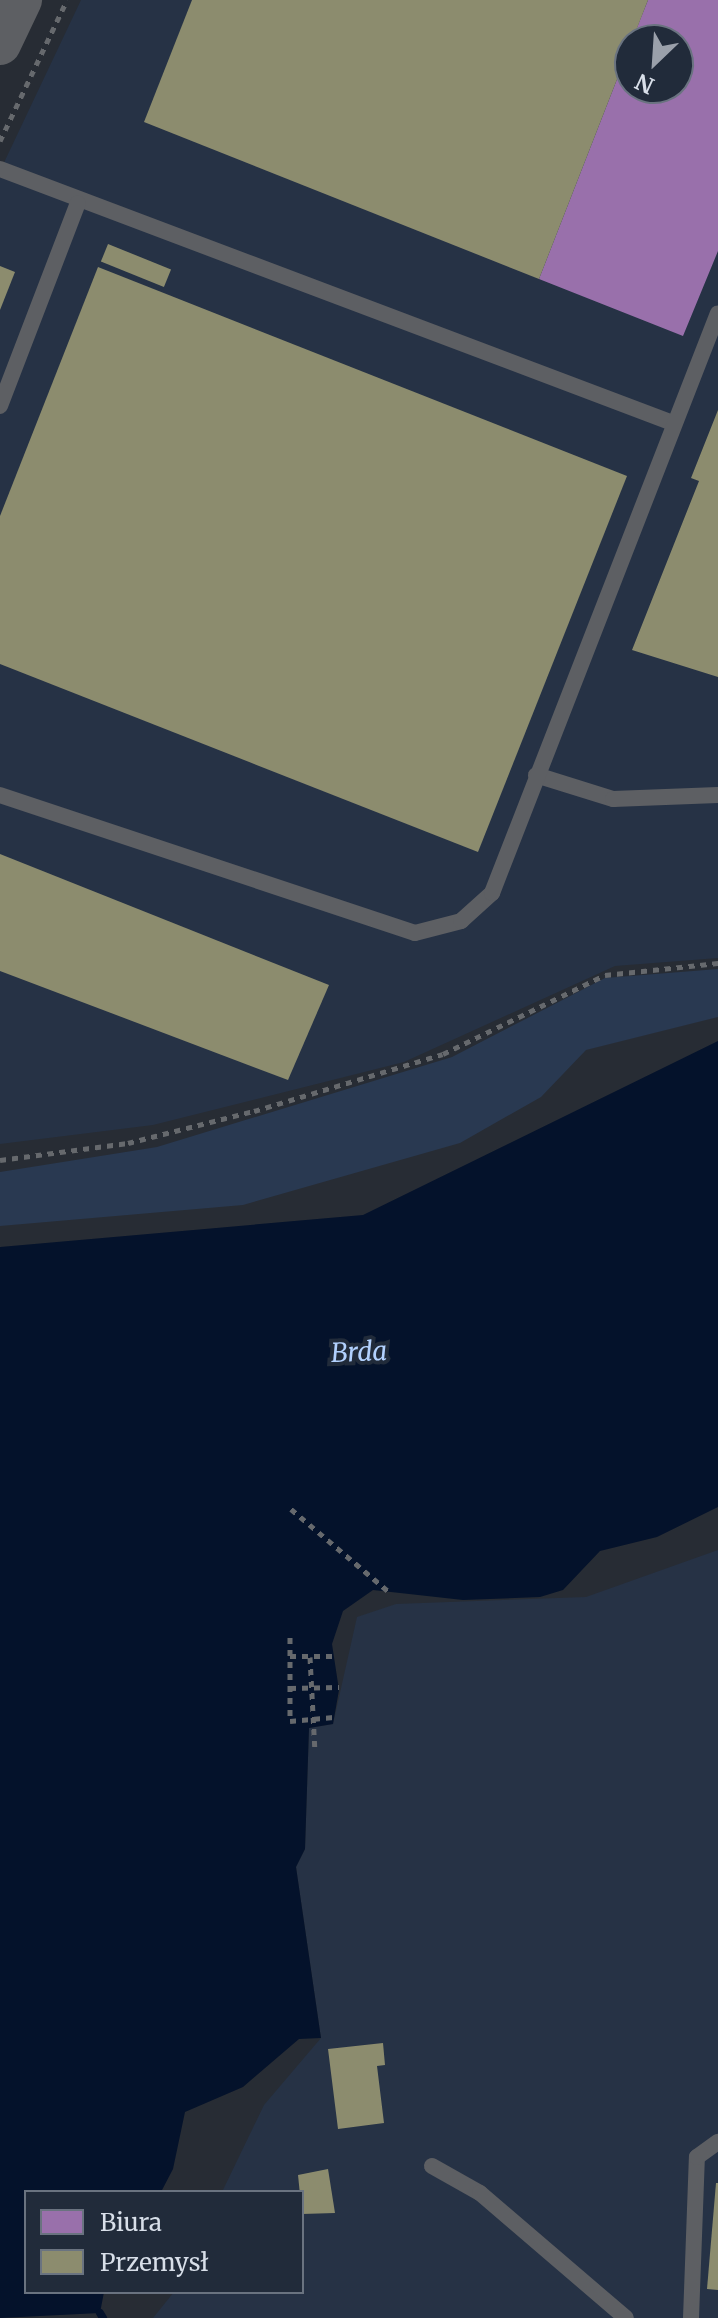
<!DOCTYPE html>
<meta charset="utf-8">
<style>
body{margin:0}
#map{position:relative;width:718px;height:2318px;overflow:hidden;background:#272c34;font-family:Merriweather,serif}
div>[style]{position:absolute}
.built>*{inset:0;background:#263245}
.green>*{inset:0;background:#293951}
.water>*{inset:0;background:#04122b}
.offices>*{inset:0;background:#9970ab}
.industry>*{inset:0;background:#8c8c6e;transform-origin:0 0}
.stream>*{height:8px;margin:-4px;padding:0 4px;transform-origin:4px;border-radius:4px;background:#04122b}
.path>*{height:5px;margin-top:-2.5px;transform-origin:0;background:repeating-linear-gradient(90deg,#66696d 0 6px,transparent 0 12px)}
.service>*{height:16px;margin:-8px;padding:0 8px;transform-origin:8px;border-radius:8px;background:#5d5f63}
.tertiary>*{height:42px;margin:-21px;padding:0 21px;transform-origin:21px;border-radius:21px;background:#5d5f63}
span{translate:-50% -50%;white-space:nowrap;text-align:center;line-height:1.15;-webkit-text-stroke:8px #212b3a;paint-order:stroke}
.water-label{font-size:26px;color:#b2d1fe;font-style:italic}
.legend{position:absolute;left:24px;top:2190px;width:280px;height:104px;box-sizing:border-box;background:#212b3a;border:2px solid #6a7380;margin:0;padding:10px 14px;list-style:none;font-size:24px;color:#d8dfe9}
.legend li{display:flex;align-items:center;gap:16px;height:40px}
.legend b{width:40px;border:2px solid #6a7380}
.north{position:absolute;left:614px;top:24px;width:80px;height:80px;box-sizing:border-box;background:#212b3a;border:2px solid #6a7380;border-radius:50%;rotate:205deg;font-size:22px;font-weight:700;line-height:32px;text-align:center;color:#d8dfe9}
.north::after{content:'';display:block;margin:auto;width:28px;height:36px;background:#9aa0aa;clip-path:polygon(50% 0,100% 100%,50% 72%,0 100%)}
</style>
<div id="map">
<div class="built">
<div style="clip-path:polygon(evenodd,81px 0,718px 0,718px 958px,615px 966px,404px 1062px,153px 1125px,0 1144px,0 171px,81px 0,630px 40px,678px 40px,678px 88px,630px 88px,630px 40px)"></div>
<div style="clip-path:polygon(718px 1550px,718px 2318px,153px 2318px,174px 2292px,302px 2292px,302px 2192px,222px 2192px,264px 2105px,321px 2038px,296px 1867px,305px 1849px,309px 1728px,333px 1724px,357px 1617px,396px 1604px,586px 1597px)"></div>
</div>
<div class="green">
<div style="clip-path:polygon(718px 969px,718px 1017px,586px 1050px,541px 1097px,460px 1143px,243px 1205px,0 1226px,0 1172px,157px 1147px,452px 1057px,605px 978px)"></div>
</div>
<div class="water">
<div style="clip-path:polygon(718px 1041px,718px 1507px,657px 1537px,600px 1551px,563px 1590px,540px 1597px,463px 1600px,373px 1590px,343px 1611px,332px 1644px,339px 1690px,333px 1724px,309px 1728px,305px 1849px,296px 1867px,321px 2038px,299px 2039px,243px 2087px,185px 2112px,173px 2169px,161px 2192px,26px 2192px,26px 2292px,104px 2292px,100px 2313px,0 2318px,0 1247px,363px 1215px)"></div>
</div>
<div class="offices">
<div style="clip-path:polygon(648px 0,718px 0,718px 251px,683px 336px,539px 279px,630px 46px,630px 88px,678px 88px,678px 40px,632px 40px)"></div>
</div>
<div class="industry">
<div style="clip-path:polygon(192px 0,648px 0,539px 279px,144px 122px)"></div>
<div style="left:108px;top:244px;width:68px;height:19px;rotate:22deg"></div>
<div style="clip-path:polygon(0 266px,15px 272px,0 310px)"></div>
<div style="clip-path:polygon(98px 267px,627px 476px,478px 852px,0 664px,0 516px)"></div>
<div style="clip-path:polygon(718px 410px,718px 677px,632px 650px,699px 481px,691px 478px)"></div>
<div style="clip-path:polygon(0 854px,329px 985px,288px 1080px,0 971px)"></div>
<div style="clip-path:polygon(383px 2043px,385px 2065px,377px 2066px,384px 2123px,338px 2129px,328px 2049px)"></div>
<div style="clip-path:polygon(328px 2169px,335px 2213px,302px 2214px,298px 2175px)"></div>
<div style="clip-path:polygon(716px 2183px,718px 2183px,718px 2290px,707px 2289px)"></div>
</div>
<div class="stream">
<div style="left:100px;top:2313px;width:6px;rotate:59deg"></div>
</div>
<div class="path">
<div style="left:0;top:141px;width:156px;rotate:-64.6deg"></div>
<div style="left:0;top:1160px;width:129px;rotate:-7.6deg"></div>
<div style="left:128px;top:1143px;width:130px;rotate:-14.3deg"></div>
<div style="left:254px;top:1111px;width:197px;rotate:-16.8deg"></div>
<div style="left:443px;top:1054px;width:180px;rotate:-26deg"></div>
<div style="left:605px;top:975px;width:114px;rotate:-6.1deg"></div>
<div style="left:291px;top:1509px;width:127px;rotate:40.2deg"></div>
<div style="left:290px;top:1637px;width:84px;rotate:90deg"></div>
<div style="left:290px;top:1721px;width:44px;rotate:-5.2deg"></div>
<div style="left:290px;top:1656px;width:44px"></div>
<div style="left:310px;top:1657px;width:95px;rotate:87deg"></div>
<div style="left:290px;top:1688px;width:49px;rotate:-1.2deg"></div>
</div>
<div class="service">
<div style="left:0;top:169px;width:719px;rotate:20.68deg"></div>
<div style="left:0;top:406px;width:217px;rotate:-69deg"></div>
<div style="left:536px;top:775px;width:81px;rotate:17.3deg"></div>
<div style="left:613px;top:799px;width:105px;rotate:-2.2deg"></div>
<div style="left:0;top:795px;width:437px;rotate:18.4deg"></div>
<div style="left:415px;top:933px;width:48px;rotate:-14.6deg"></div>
<div style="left:461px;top:921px;width:42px;rotate:-42.1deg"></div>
<div style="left:492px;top:893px;width:622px;rotate:-68.71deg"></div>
<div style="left:432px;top:2166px;width:55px;rotate:29.4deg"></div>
<div style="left:480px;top:2193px;width:192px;rotate:40.6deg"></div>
<div style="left:691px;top:2318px;width:161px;rotate:-87.9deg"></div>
<div style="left:697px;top:2157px;width:26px;rotate:-36deg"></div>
</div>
<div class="tertiary">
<div style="left:0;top:44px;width:49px;rotate:-64.5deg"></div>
</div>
<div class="water-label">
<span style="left:359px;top:1352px;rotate:-2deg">Brda</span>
</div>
<ul class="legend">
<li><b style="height:22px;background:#9970ab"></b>Biura</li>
<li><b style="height:22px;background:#8c8c6e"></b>Przemysł</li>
</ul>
<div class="north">N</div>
</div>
